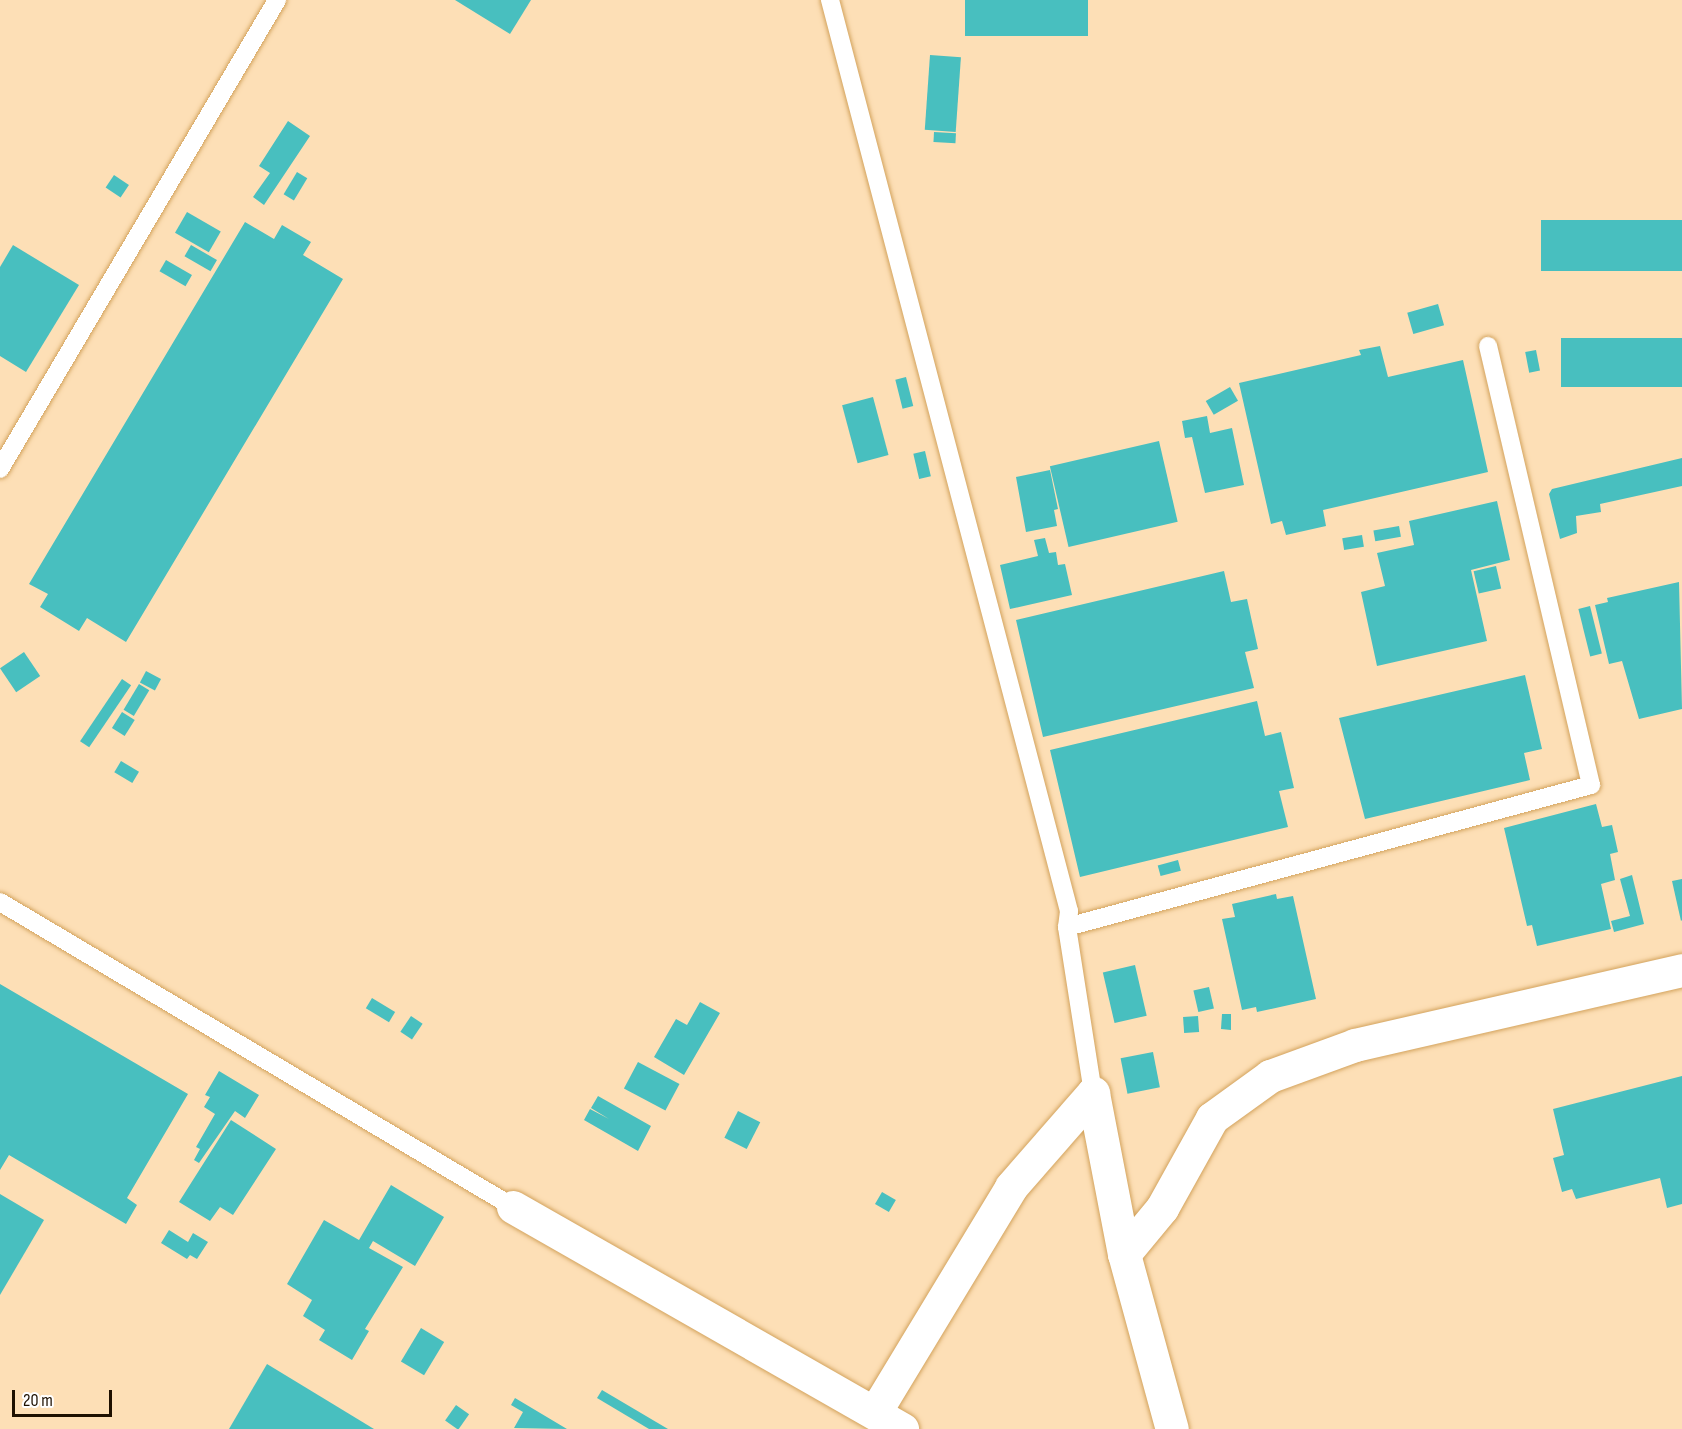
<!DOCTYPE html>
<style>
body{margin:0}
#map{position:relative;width:1682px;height:1429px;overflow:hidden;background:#fddfb6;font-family:"Sofia Sans Condensed",sans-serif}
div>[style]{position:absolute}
.building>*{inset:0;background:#48bfbf;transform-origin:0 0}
.roads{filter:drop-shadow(0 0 2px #d3a35d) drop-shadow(0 0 2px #d3a35d)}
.lane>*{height:18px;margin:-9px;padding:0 9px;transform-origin:9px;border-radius:9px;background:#fff}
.street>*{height:33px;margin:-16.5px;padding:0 16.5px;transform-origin:16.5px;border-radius:16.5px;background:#fff}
.secondary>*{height:33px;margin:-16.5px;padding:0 16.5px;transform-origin:16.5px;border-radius:16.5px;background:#fff}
span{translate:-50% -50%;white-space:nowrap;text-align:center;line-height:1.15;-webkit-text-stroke:6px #fff;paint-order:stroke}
.scale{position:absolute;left:12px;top:1390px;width:100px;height:27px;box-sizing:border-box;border:3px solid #1e1000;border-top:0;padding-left:8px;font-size:18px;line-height:21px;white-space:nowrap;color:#1e1000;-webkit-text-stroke:4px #fff;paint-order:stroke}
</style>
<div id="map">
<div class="building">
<div style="clip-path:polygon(455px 0,531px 0,510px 34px)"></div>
<div style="left:965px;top:0;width:123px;height:36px"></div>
<div style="left:930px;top:55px;width:31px;height:75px;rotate:4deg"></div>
<div style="clip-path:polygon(288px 121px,310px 136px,264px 205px,253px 197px,270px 173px,259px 166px)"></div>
<div style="left:934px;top:132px;width:22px;height:10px;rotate:3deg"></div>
<div style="left:297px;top:172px;width:12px;height:26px;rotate:31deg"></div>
<div style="left:114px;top:175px;width:18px;height:15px;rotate:34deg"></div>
<div style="left:187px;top:212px;width:39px;height:24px;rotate:30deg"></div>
<div style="left:1682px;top:220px;width:51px;height:141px;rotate:90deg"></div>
<div style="clip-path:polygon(245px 222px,274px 239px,282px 225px,311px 242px,303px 255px,343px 279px,126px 642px,87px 618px,79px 631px,40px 607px,48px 594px,29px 584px)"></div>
<div style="clip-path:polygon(13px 245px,79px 285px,26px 372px,0 356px,0 267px)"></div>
<div style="left:191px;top:245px;width:30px;height:13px;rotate:30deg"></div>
<div style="left:166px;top:260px;width:30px;height:13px;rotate:30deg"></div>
<div style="left:1438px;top:304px;width:22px;height:32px;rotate:74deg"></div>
<div style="left:1682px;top:338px;width:49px;height:121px;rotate:90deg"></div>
<div style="clip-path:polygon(1380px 346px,1388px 377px,1463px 360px,1488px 472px,1323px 510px,1326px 526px,1286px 535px,1282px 521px,1271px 524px,1239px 383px,1361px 355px,1359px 350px)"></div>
<div style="left:1536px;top:350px;width:21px;height:11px;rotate:79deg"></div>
<div style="left:906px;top:377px;width:30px;height:11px;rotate:76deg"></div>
<div style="left:1230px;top:387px;width:16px;height:28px;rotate:60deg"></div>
<div style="left:873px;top:397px;width:60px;height:32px;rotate:75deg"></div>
<div style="clip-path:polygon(1207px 416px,1210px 433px,1232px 428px,1244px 485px,1205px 493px,1192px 437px,1185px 438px,1182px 421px)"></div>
<div style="left:1159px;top:441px;width:83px;height:112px;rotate:77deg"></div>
<div style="left:925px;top:451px;width:26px;height:12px;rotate:77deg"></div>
<div style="clip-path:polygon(1682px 458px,1682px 486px,1600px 504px,1601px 512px,1576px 516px,1577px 533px,1560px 539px,1549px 494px,1552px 489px)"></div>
<div style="clip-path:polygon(1050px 470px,1058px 509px,1054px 510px,1057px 526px,1026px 532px,1016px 477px)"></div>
<div style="clip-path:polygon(1497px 501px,1510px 560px,1471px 570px,1487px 641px,1377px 666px,1361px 592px,1385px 586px,1377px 553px,1414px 545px,1409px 521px)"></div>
<div style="left:1399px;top:526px;width:11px;height:26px;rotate:80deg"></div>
<div style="left:1362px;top:535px;width:12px;height:20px;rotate:81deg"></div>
<div style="clip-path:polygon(1045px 538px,1049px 553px,1056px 552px,1058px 565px,1065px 564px,1072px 595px,1010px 609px,1000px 565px,1038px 556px,1034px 540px)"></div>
<div style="left:1496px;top:566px;width:23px;height:23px;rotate:77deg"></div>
<div style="clip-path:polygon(1224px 571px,1231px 602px,1247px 599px,1258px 649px,1245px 652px,1254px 688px,1043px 737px,1016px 620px)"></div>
<div style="clip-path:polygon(1679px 582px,1682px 709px,1639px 719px,1622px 661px,1609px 664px,1595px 605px,1608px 602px,1607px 598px)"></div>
<div style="left:1590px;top:606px;width:49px;height:12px;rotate:76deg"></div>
<div style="left:24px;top:652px;width:29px;height:29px;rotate:56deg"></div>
<div style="left:146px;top:671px;width:17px;height:13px;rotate:28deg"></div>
<div style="clip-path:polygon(1525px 675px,1542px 749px,1524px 753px,1530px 780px,1365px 819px,1339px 718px)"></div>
<div style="left:122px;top:679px;width:11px;height:75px;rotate:34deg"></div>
<div style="left:139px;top:684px;width:12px;height:30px;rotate:31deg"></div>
<div style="clip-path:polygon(1257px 701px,1265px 736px,1281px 732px,1294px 788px,1279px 791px,1288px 827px,1080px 877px,1050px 750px)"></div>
<div style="left:122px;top:712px;width:15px;height:19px;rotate:32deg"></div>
<div style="left:121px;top:761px;width:21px;height:13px;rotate:31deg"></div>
<div style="clip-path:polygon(1596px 804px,1602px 827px,1612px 825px,1618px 852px,1610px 854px,1615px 880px,1601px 884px,1611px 929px,1537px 946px,1532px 925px,1527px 926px,1504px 828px)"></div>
<div style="left:1178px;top:860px;width:11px;height:21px;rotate:75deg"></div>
<div style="clip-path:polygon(1632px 875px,1644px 924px,1614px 932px,1611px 921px,1630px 916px,1620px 879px)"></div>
<div style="clip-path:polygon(1682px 879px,1682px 920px,1681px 921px,1672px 881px)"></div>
<div style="clip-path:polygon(1276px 894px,1277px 899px,1293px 896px,1316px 999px,1257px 1012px,1256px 1007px,1242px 1010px,1222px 919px,1235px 917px,1232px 904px)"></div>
<div style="left:1135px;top:965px;width:52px;height:33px;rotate:77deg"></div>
<div style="clip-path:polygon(0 984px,188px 1094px,127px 1198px,137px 1205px,126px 1224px,9px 1155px,0 1170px)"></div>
<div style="left:1209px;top:987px;width:22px;height:16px;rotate:77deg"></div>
<div style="left:372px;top:998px;width:27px;height:12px;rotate:31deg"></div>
<div style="clip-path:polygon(700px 1002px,720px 1013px,684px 1075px,654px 1057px,676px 1019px,687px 1025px)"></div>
<div style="clip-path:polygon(1222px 1014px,1231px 1014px,1231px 1030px,1221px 1029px)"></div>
<div style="left:411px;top:1016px;width:14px;height:19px;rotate:34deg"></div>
<div style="left:1198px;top:1016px;width:16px;height:15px;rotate:86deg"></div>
<div style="left:1153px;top:1052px;width:36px;height:33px;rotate:79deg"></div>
<div style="left:638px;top:1062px;width:47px;height:30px;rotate:28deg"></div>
<div style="clip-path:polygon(219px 1071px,259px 1095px,245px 1118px,235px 1111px,199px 1163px,194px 1160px,200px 1149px,196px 1147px,215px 1114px,204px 1107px,210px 1097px,205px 1095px)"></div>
<div style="clip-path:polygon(1682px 1076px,1682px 1204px,1667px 1208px,1660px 1178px,1576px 1199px,1572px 1189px,1562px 1192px,1553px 1158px,1564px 1155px,1553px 1109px)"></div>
<div style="clip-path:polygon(598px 1096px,651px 1126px,638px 1151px,584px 1120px,590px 1109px,609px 1119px,591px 1108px)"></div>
<div style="left:738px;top:1111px;width:25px;height:30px;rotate:27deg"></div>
<div style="clip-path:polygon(231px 1120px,276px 1149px,233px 1215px,220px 1207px,210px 1221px,179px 1202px)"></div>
<div style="clip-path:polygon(391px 1185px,444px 1217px,415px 1266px,373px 1241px,369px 1248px,403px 1267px,365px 1329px,369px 1331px,352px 1360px,319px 1340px,325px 1330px,303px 1316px,312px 1300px,287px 1284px,324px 1220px,359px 1240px)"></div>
<div style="left:882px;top:1192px;width:16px;height:14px;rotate:30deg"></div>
<div style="clip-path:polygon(0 1194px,44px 1220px,0 1295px)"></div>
<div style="clip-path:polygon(169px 1230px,188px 1242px,193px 1233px,208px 1242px,197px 1259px,190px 1255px,187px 1259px,161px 1243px)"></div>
<div style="left:421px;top:1328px;width:27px;height:39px;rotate:31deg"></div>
<div style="clip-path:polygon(267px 1364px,374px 1429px,229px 1429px)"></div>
<div style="clip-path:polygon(602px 1390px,668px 1429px,649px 1429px,597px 1398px)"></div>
<div style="clip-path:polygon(515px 1398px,567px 1429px,514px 1428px,523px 1412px,511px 1405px)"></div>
<div style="left:456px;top:1405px;width:16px;height:19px;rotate:35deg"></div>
</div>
<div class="roads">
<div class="lane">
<div style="left:830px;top:0;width:942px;rotate:75.3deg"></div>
<div style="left:1069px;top:911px;width:16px;rotate:97deg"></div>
<div style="left:1067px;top:927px;width:168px;rotate:81.1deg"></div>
<div style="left:0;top:469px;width:545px;rotate:-59.43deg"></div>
<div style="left:0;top:902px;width:597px;rotate:30.73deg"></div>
<div style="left:1067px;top:927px;width:543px;rotate:-15.16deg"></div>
<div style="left:1591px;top:785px;width:451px;rotate:-103.2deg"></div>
</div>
<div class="street">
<div style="left:1093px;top:1093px;width:164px;rotate:79.1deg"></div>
<div style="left:1124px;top:1254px;width:181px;rotate:74.7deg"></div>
<div style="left:1124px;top:1254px;width:60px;rotate:-50.4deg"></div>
<div style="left:1162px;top:1208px;width:103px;rotate:-60.9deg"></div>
<div style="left:1212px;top:1118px;width:72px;rotate:-35.9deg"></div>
<div style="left:1270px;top:1076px;width:90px;rotate:-20deg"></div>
<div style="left:1355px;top:1045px;width:335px;rotate:-12.9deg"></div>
<div style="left:875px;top:1412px;width:263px;rotate:-58.8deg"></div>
<div style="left:1011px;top:1187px;width:125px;rotate:-48.9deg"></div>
</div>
<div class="secondary">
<div style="left:513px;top:1207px;width:448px;rotate:29.7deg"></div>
</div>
</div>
<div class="scale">20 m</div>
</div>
